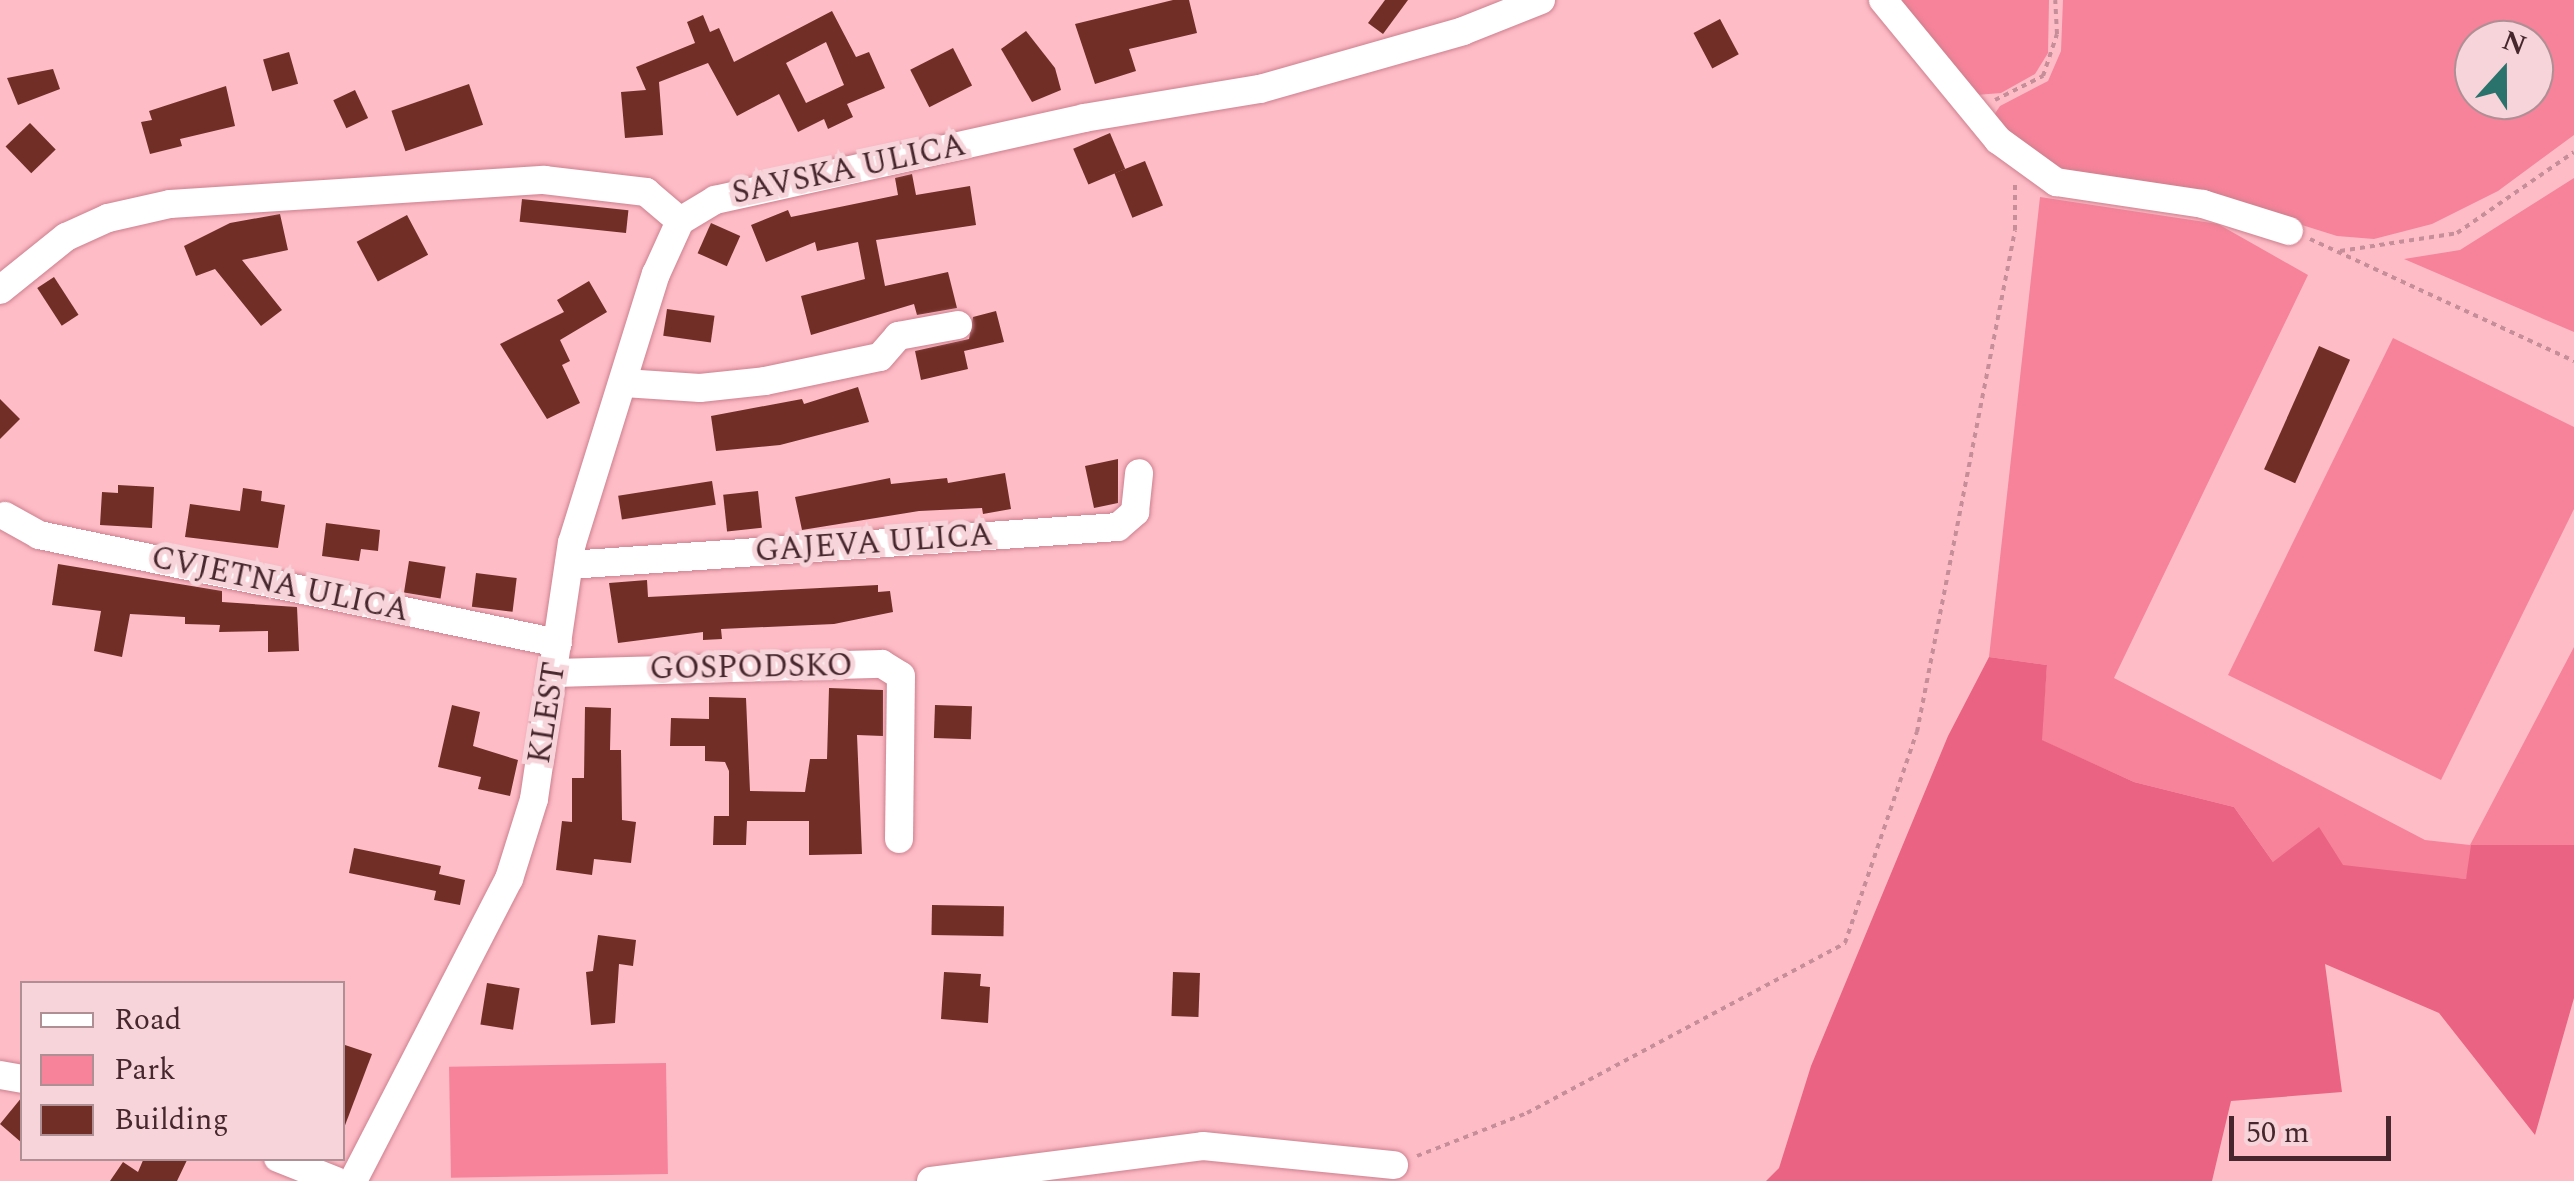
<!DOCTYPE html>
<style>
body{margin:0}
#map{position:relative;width:2574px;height:1181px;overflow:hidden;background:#febcc7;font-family:Spectral,serif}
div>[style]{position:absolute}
.green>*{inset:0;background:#f6839a;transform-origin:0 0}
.forest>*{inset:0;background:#ea6382}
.building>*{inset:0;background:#702e26;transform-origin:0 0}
.path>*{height:4px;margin-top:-2px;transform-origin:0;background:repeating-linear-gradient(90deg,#c68e98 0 5px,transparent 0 10px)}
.roads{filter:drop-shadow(0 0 2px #cd808e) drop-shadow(0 0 2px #cd808e)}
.minor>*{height:28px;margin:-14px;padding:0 14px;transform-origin:14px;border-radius:14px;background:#fff}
span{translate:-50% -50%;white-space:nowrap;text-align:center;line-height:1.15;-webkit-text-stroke:10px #f6d4d9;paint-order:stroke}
.street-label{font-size:32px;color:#47272d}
.legend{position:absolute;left:20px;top:981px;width:325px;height:180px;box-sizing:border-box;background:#f6d4d9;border:2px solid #b08f94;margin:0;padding:12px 18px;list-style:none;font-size:30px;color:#47272d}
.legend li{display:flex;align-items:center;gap:20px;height:50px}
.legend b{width:50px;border:2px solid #b08f94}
.north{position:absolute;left:2454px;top:20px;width:100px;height:100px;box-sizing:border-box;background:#f6d4d9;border:2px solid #b08f94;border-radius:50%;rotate:21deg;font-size:28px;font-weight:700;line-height:40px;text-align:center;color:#47272d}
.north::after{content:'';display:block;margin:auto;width:35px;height:45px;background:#2a736d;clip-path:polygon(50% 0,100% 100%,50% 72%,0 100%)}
.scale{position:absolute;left:2229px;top:1116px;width:162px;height:45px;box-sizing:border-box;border:5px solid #47272d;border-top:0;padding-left:12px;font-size:30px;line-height:35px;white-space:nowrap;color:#47272d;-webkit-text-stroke:8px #f6d4d9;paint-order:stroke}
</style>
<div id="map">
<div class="green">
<div style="clip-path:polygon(1891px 0,2049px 0,2048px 53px,2035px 74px,2001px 93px,1976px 95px)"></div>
<div style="clip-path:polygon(evenodd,2063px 0,2574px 0,2574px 135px,2498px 191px,2432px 224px,2374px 239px,2337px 236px,2206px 195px,2073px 173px,2030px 154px,1992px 118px,2000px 106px,2048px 81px,2061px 51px,2063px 0,2474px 40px,2534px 40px,2534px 100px,2474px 100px,2474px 40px)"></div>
<div style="clip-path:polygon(2574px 178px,2574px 332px,2404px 259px,2460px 250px)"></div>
<div style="clip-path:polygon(2040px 197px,2218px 224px,2308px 275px,2114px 678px,2425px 840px,2470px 845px,2574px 647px,2574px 845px,2478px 845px,2466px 879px,2273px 862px,2234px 807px,2134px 782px,2041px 740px,2047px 665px,1989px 657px)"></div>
<div style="clip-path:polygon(2393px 338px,2574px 427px,2574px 509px,2441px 780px,2228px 675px)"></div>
<div style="left:666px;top:1063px;width:111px;height:217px;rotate:89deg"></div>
</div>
<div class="forest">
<div style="clip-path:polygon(1989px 657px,2047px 665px,2042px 740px,2134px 782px,2234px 807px,2273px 862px,2319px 827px,2343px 865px,2466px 879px,2471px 845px,2574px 845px,2574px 998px,2535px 1135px,2439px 1013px,2325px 964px,2342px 1092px,2231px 1101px,2212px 1181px,1766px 1181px,1779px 1168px,1811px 1066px,1948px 736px)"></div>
</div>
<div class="building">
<div style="clip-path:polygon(1173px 0,1189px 0,1197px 33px,1129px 49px,1136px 71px,1095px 84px,1075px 24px)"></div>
<div style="clip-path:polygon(1385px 0,1408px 0,1383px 34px,1368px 23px)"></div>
<div style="clip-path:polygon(evenodd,832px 11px,856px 57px,869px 52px,885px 88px,847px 104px,853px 117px,828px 129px,824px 119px,798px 132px,779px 94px,737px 116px,708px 63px,659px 82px,663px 135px,625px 138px,621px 92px,646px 90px,636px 67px,695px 43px,687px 22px,703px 15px,710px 32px,719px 28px,734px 62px,832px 11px,826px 42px,844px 85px,806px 103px,786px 63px,826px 42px)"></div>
<div style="left:1720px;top:19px;width:40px;height:30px;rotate:62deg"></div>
<div style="clip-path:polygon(1026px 31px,1055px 68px,1061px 90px,1032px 102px,1001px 49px)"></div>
<div style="left:953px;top:48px;width:42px;height:48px;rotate:63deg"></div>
<div style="left:289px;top:52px;width:33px;height:27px;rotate:74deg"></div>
<div style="clip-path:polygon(53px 69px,60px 89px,18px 105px,7px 78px)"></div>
<div style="left:469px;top:84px;width:43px;height:82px;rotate:71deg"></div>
<div style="clip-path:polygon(226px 86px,235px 126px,180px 139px,182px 146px,150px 154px,141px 122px,152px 120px,149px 111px)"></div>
<div style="left:355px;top:90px;width:31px;height:24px;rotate:65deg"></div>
<div style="left:30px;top:123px;width:37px;height:34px;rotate:46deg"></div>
<div style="left:1110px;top:133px;width:39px;height:40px;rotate:67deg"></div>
<div style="left:1145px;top:161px;width:48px;height:33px;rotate:68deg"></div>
<div style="clip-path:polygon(912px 174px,916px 195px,970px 186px,976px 225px,876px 240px,885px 286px,948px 272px,957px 308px,917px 315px,914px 304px,811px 335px,801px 296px,865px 279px,858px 242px,817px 251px,815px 242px,766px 262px,751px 225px,788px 210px,791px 217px,898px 195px,895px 178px)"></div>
<div style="left:522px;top:199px;width:107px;height:23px;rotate:6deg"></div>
<div style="clip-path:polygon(280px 214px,288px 250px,242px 260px,282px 310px,261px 326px,215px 269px,196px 276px,184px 246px,230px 223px)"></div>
<div style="left:407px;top:215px;width:45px;height:57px;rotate:62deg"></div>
<div style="left:711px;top:223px;width:32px;height:33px;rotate:24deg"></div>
<div style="left:54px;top:277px;width:45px;height:20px;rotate:57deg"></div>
<div style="clip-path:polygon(589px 281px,607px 312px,560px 340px,570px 361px,562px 365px,580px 403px,547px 419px,500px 344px,564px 312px,557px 300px)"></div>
<div style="left:667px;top:309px;width:48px;height:27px;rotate:8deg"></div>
<div style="clip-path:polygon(996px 311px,1004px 342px,964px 351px,968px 369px,921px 380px,915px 351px,969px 339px,973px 317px)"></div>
<div style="left:2319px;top:346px;width:34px;height:135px;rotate:24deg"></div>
<div style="clip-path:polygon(858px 387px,869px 422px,780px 445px,716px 451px,711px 416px,802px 399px,804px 404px)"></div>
<div style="clip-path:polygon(0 399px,20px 419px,0 439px)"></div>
<div style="clip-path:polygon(1118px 459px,1118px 503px,1094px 508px,1085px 466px)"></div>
<div style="clip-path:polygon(1005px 473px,1011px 509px,983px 514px,982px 508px,919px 511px,802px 530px,795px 497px,890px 478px,891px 484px,947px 478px,948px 483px)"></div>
<div style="left:712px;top:481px;width:24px;height:95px;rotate:81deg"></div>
<div style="clip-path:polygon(118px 485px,154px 487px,152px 528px,100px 525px,102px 492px,118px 493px)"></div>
<div style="clip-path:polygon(243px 488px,262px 491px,261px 501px,285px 505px,278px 548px,185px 537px,190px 504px,240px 511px)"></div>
<div style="left:758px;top:491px;width:37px;height:35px;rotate:84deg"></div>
<div style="clip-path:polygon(326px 523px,380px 530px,378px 551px,361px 549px,359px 561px,322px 556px)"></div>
<div style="left:409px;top:561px;width:37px;height:32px;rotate:9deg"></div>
<div style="clip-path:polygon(58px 564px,222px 591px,222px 602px,297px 607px,299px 651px,268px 652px,268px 631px,219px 632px,220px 625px,185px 624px,185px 617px,130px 614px,122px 657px,94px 651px,101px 611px,52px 605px)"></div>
<div style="left:476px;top:573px;width:41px;height:34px;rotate:7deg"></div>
<div style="clip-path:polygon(647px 580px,648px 597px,878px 585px,878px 592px,890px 591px,893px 612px,834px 624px,721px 629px,722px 639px,703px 640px,703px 632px,618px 643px,609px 583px)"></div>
<div style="clip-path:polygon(829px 688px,883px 690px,883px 736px,857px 735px,862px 854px,809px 855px,809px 821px,747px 821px,746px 845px,713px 845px,714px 816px,729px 816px,729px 771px,725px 762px,705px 761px,705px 746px,670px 746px,671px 718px,709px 719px,709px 697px,746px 698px,750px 791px,805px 792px,810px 759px,827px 759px)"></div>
<div style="clip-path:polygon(452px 705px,480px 712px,473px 746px,518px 760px,510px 796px,478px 789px,481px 777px,438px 767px)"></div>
<div style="left:935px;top:705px;width:37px;height:33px;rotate:2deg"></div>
<div style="clip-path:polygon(585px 707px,611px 708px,610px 750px,621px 750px,622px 820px,636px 822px,631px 863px,594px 859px,592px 875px,556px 870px,562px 821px,572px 822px,572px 778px,584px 778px)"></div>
<div style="clip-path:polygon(354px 848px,441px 866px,439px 874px,465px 880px,460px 905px,434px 900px,436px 891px,349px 873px)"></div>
<div style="left:932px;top:905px;width:72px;height:30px;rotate:1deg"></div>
<div style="clip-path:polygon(598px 935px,636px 940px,633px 966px,619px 964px,615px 1023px,591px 1025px,586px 972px,593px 971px)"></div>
<div style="clip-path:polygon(944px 972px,981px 974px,980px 986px,990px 987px,988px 1023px,941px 1019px)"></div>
<div style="left:1173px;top:972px;width:27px;height:44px;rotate:2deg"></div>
<div style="left:487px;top:983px;width:33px;height:42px;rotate:9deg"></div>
<div style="clip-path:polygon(342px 1044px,372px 1054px,344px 1128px,342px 1128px)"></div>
<div style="clip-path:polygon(22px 1097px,22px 1143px,0 1124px)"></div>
<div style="clip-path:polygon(144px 1158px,188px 1158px,177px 1181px,110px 1181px,123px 1162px,138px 1172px)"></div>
</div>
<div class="path">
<div style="left:1995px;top:100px;width:54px;rotate:-26.6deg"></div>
<div style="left:2043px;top:76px;width:44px;rotate:-71.6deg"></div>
<div style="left:2057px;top:34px;width:34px;rotate:-93deg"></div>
<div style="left:2310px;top:239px;width:291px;rotate:24.8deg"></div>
<div style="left:2340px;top:251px;width:118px;rotate:-8.7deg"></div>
<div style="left:2457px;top:233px;width:142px;rotate:-34.7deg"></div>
<div style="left:1417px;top:1156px;width:118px;rotate:-21.4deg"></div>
<div style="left:1527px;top:1113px;width:361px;rotate:-28.1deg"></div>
<div style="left:1845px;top:943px;width:223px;rotate:-71.2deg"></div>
<div style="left:1917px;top:732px;width:511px;rotate:-78.95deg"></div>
<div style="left:2015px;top:230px;width:48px;rotate:-90deg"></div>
</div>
<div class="roads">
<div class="minor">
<div style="left:1883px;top:0;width:181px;rotate:50.6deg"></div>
<div style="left:1998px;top:140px;width:72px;rotate:35.9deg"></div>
<div style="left:2056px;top:182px;width:149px;rotate:8.5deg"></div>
<div style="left:2203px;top:204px;width:90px;rotate:17.4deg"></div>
<div style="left:680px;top:221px;width:41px;rotate:-31deg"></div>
<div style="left:715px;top:200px;width:378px;rotate:-12.5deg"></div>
<div style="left:1084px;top:118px;width:178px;rotate:-9.4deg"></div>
<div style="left:1260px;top:89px;width:211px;rotate:-15.9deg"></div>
<div style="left:1463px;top:31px;width:84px;rotate:-21.7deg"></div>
<div style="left:0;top:290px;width:85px;rotate:-38.8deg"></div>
<div style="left:66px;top:237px;width:46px;rotate:-24.3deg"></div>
<div style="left:108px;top:218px;width:64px;rotate:-12.7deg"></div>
<div style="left:170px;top:204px;width:375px;rotate:-3.7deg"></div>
<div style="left:544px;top:180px;width:103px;rotate:6.7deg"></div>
<div style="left:646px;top:192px;width:45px;rotate:40.5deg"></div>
<div style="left:624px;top:383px;width:76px;rotate:3.8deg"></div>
<div style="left:700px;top:388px;width:65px;rotate:-6.1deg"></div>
<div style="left:765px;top:381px;width:117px;rotate:-11.8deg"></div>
<div style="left:880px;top:357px;width:28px;rotate:-49deg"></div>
<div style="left:898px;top:336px;width:61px;rotate:-10.4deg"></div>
<div style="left:5px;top:516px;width:39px;rotate:29deg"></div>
<div style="left:39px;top:535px;width:530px;rotate:11.76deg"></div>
<div style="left:569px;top:565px;width:550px;rotate:-3.96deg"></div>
<div style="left:1118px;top:527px;width:23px;rotate:-41deg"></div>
<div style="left:1135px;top:512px;width:39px;rotate:-84deg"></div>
<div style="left:555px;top:673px;width:327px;rotate:-1.6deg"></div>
<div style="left:882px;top:664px;width:22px;rotate:32deg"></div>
<div style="left:901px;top:676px;width:163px;rotate:90.7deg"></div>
<div style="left:0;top:1075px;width:22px;rotate:10deg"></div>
<div style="left:278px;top:1158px;width:62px;rotate:21.6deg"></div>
<div style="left:353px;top:1181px;width:340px;rotate:-62.7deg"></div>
<div style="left:509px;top:879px;width:84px;rotate:-72.6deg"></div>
<div style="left:534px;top:799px;width:259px;rotate:-81.6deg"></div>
<div style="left:572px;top:543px;width:282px;rotate:-72.7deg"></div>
<div style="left:656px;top:274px;width:58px;rotate:-65.6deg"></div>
<div style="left:931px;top:1181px;width:274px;rotate:-7.3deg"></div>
<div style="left:1203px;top:1146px;width:192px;rotate:5.7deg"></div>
</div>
</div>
<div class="street-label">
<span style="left:849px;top:170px;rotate:-12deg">SAVSKA ULICA</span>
<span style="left:874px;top:544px;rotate:-4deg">GAJEVA ULICA</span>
<span style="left:280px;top:585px;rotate:12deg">CVJETNA ULICA</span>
<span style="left:751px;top:668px;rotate:-1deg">GOSPODSKO</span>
<span style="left:548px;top:713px;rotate:-81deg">KLEST</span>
</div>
<ul class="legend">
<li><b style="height:12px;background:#fff"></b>Road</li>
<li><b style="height:28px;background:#f6839a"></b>Park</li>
<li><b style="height:28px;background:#702e26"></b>Building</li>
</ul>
<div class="north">N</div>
<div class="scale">50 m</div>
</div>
